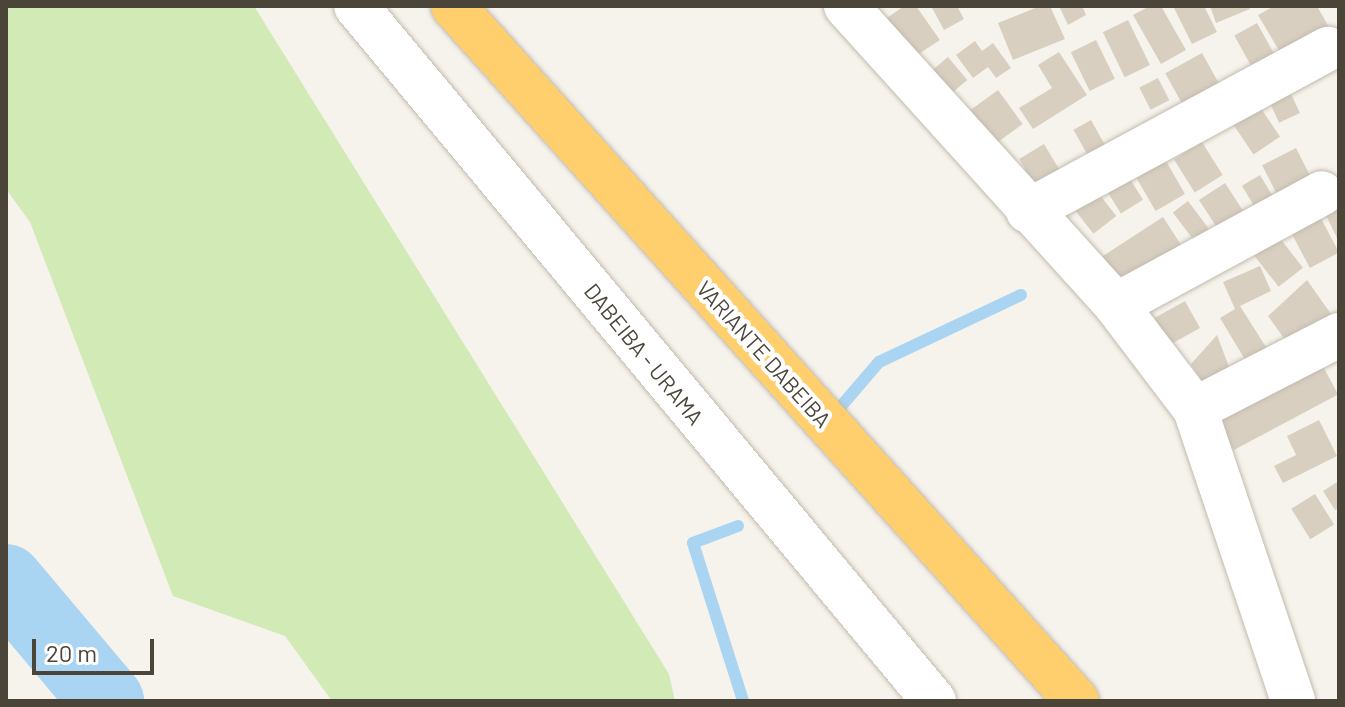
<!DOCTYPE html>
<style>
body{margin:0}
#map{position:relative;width:1345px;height:707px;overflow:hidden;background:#f6f3ec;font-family:Barlow,sans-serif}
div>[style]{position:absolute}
.green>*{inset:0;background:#d2eab5}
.stream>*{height:12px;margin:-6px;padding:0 6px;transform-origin:6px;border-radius:6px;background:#a9d4f2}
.river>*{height:74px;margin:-37px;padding:0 37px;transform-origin:37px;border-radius:37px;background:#a9d4f2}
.building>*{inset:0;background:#d8cfc1;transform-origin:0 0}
.roads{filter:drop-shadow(0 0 2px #c2bbae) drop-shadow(0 0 2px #c2bbae)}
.minor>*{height:44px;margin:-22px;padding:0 22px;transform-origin:22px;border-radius:22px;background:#fff}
.highway>*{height:44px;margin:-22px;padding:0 22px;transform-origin:22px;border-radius:22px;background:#ffcf6e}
span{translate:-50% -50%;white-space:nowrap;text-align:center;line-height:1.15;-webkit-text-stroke:8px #fff;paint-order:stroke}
.street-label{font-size:22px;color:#4b4439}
.frame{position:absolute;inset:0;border:8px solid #4b4439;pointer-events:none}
.scale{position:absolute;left:32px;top:639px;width:122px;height:36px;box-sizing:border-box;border:4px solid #4b4439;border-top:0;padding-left:10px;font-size:24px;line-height:28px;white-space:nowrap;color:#4b4439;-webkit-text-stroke:6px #fff;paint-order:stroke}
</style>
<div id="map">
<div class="green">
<div style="clip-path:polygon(6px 6px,254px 6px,669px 674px,675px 701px,332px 701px,285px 636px,173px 596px,30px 222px,6px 189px)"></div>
</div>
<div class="stream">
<div style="left:837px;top:411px;width:65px;rotate:-49.4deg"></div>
<div style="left:879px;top:362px;width:157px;rotate:-25.3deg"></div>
<div style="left:738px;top:526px;width:48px;rotate:159.3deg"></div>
<div style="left:693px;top:543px;width:166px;rotate:72.4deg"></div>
</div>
<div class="river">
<div style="left:6px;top:581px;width:157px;rotate:49.9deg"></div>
</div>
<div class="building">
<div style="clip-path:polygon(904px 6px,916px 6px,940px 40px,914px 57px,887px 18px)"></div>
<div style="clip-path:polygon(931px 6px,957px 6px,964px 19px,944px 30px)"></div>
<div style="clip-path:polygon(1040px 6px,1050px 6px,1065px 39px,1013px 60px,998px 23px)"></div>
<div style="clip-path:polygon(1059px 6px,1082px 6px,1086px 15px,1068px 25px)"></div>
<div style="clip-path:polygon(1150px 6px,1161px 6px,1186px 50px,1161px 64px,1133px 15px)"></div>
<div style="clip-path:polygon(1173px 6px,1204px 6px,1217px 32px,1192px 44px)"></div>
<div style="clip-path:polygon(1210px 6px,1248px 6px,1250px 9px,1216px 23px)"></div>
<div style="clip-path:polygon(1274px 6px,1317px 6px,1330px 29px,1283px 57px,1258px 15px)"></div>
<div style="left:1128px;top:20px;width:50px;height:28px;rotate:64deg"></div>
<div style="left:1257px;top:23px;width:39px;height:26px;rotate:61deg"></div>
<div style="left:1096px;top:40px;width:43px;height:28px;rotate:64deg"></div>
<div style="clip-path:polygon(975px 41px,982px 51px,993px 43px,1011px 68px,996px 78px,988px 67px,973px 78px,956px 55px)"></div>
<div style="clip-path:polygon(1059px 52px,1087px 95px,1033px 129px,1019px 108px,1052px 88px,1038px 65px)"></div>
<div style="left:1202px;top:53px;width:43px;height:42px;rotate:61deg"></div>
<div style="left:948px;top:57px;width:30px;height:21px;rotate:50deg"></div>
<div style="left:1158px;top:78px;width:25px;height:21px;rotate:63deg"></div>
<div style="left:1286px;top:83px;width:33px;height:23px;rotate:65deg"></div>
<div style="left:998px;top:90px;width:42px;height:40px;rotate:54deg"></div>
<div style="left:1256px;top:101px;width:43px;height:32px;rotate:56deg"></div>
<div style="left:1091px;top:120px;width:37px;height:20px;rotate:61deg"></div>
<div style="left:1202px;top:142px;width:39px;height:33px;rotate:58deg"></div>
<div style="left:1044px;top:144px;width:37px;height:29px;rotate:59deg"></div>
<div style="left:1296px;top:148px;width:37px;height:38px;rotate:63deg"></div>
<div style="left:1166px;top:161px;width:38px;height:34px;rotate:60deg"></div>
<div style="left:1125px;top:171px;width:34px;height:26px;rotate:58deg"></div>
<div style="left:1260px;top:175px;width:29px;height:21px;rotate:59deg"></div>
<div style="left:1225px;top:183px;width:38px;height:31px;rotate:57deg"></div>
<div style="left:1096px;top:190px;width:33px;height:29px;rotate:52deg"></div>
<div style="clip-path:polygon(1339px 194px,1339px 242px,1320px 203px)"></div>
<div style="left:1188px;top:201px;width:44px;height:19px;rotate:53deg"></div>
<div style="left:1317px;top:211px;width:47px;height:33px;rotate:62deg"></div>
<div style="left:1163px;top:217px;width:42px;height:72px;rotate:57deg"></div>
<div style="left:1279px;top:237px;width:39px;height:31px;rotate:52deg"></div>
<div style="clip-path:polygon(1260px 266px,1271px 291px,1240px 306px,1271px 355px,1250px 368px,1220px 318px,1235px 309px,1223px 282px)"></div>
<div style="clip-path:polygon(1307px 280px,1331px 314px,1288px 344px,1268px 316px)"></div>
<div style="left:1185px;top:301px;width:31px;height:35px;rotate:61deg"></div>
<div style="clip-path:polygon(1217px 335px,1232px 375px,1208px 390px,1191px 364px)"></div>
<div style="left:1316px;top:353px;width:47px;height:118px;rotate:62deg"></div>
<div style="clip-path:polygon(1319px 420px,1337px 456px,1283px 483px,1274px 466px,1296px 455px,1287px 436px)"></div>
<div style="clip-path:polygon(1339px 481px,1339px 508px,1335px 510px,1323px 491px)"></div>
<div style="left:1315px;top:494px;width:36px;height:28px;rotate:58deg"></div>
</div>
<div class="roads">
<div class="minor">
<div style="left:356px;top:6px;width:904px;rotate:50.25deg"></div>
<div style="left:846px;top:6px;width:403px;rotate:47.9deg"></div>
<div style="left:1116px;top:305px;width:131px;rotate:52.8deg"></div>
<div style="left:1195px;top:409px;width:308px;rotate:71.4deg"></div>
<div style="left:1028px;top:211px;width:341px;rotate:-28.4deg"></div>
<div style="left:1116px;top:305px;width:234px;rotate:-28.5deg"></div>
<div style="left:1195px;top:409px;width:162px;rotate:-27.2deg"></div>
</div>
<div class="highway">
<div style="left:453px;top:6px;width:934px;rotate:48.08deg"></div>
</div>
</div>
<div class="street-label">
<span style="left:644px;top:354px;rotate:51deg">DABEIBA - URAMA</span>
<span style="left:764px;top:354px;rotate:48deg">VARIANTE DABEIBA</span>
</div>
<div class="frame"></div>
<div class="scale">20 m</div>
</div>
